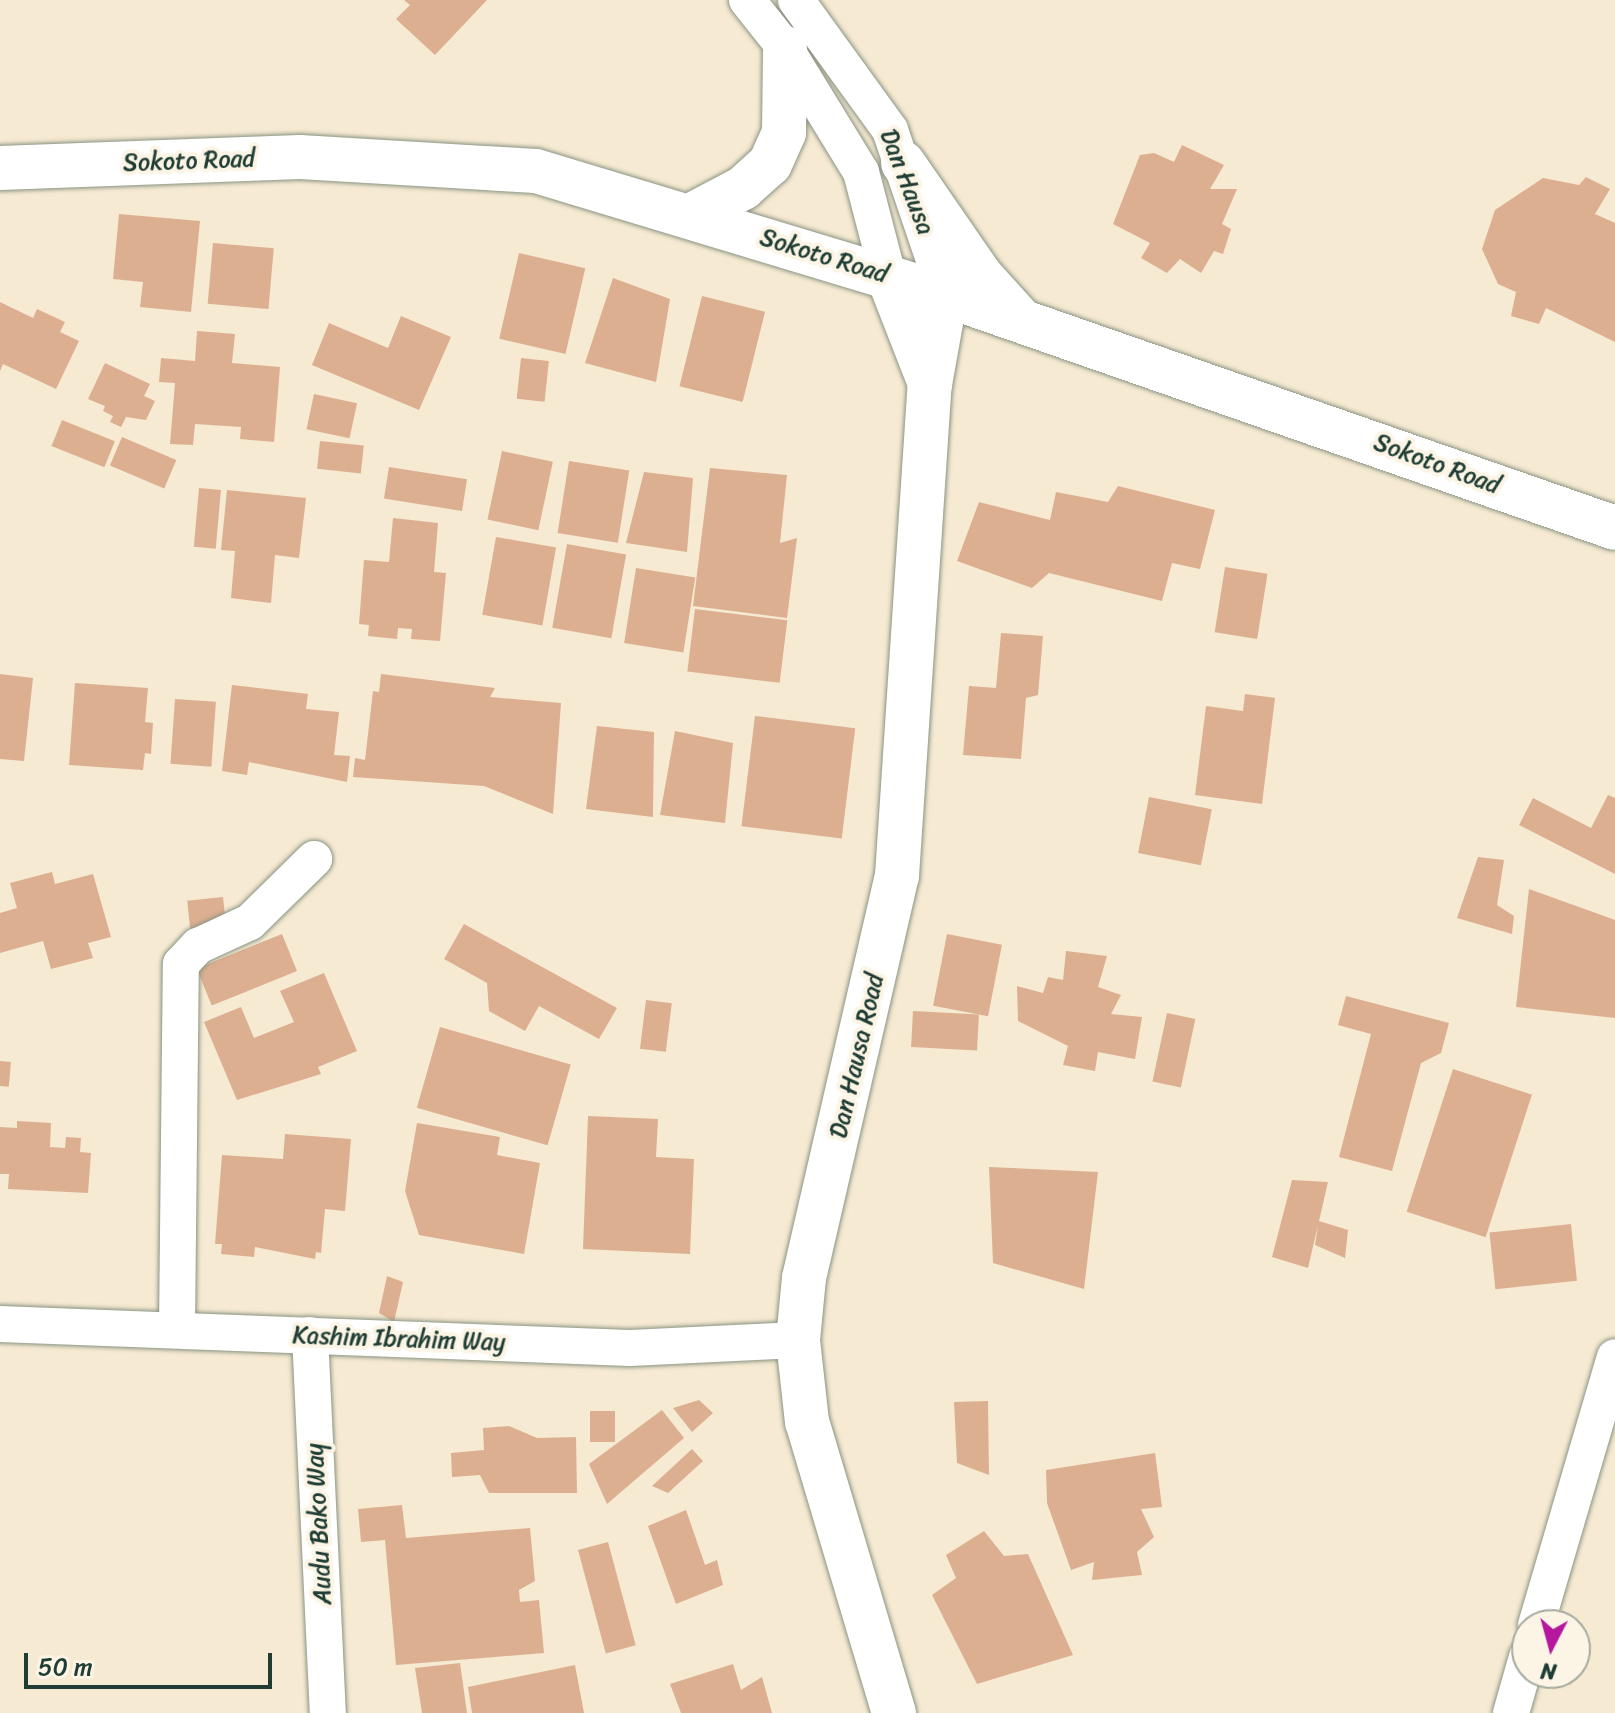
<!DOCTYPE html>
<style>
body{margin:0}
#map{position:relative;width:1615px;height:1713px;overflow:hidden;background:#f6ead2;font-family:Sriracha,sans-serif}
div>[style]{position:absolute}
.building>*{inset:0;background:#ddaf91;transform-origin:0 0}
.roads{filter:drop-shadow(0 0 2px #8a9483) drop-shadow(0 0 2px #8a9483)}
.street>*{height:36px;margin:-18px;padding:0 18px;transform-origin:18px;border-radius:18px;background:#fff}
.secondary>*{height:44px;margin:-22px;padding:0 22px;transform-origin:22px;border-radius:22px;background:#fff}
span{translate:-50% -50%;white-space:nowrap;text-align:center;line-height:1.15;-webkit-text-stroke:8px #fcf5e5;paint-order:stroke}
.street-label{font-size:24px;color:#1f3d34}
.north{position:absolute;left:1511px;top:1609px;width:80px;height:80px;box-sizing:border-box;background:#fcf5e5;border:2px solid #a4ab9e;border-radius:50%;rotate:186deg;font-size:22px;font-weight:700;line-height:32px;text-align:center;color:#1f3d34}
.north::after{content:'';display:block;margin:auto;width:28px;height:36px;background:#b5179e;clip-path:polygon(50% 0,100% 100%,50% 72%,0 100%)}
.scale{position:absolute;left:24px;top:1653px;width:248px;height:36px;box-sizing:border-box;border:4px solid #1f3d34;border-top:0;padding-left:10px;font-size:24px;line-height:28px;white-space:nowrap;color:#1f3d34;-webkit-text-stroke:6px #fcf5e5;paint-order:stroke}
</style>
<div id="map">
<div class="building">
<div style="clip-path:polygon(404px 0,487px 0,435px 55px,396px 19px,410px 5px)"></div>
<div style="clip-path:polygon(1182px 145px,1224px 165px,1210px 189px,1237px 189px,1222px 224px,1231px 229px,1223px 254px,1214px 251px,1201px 273px,1180px 259px,1167px 273px,1141px 258px,1150px 243px,1113px 224px,1140px 155px,1154px 153px,1174px 162px)"></div>
<div style="clip-path:polygon(1586px 177px,1610px 189px,1595px 214px,1615px 223px,1615px 342px,1546px 308px,1539px 324px,1511px 316px,1516px 292px,1498px 284px,1482px 249px,1495px 210px,1543px 178px,1579px 185px)"></div>
<div style="clip-path:polygon(119px 214px,200px 221px,191px 312px,140px 307px,143px 282px,113px 279px)"></div>
<div style="left:213px;top:243px;width:61px;height:61px;rotate:5deg"></div>
<div style="left:519px;top:253px;width:68px;height:88px;rotate:13deg"></div>
<div style="clip-path:polygon(613px 278px,670px 299px,656px 382px,585px 363px)"></div>
<div style="left:702px;top:296px;width:65px;height:93px;rotate:14deg"></div>
<div style="clip-path:polygon(0 302px,33px 318px,37px 309px,65px 322px,60px 332px,79px 341px,56px 389px,3px 364px,0 371px)"></div>
<div style="clip-path:polygon(401px 316px,451px 337px,419px 410px,312px 365px,329px 323px,388px 348px)"></div>
<div style="clip-path:polygon(197px 331px,235px 334px,232px 363px,280px 367px,274px 442px,240px 439px,241px 427px,195px 424px,193px 445px,170px 444px,175px 383px,159px 382px,161px 358px,195px 361px)"></div>
<div style="left:521px;top:358px;width:28px;height:41px;rotate:6deg"></div>
<div style="clip-path:polygon(105px 363px,150px 384px,144px 396px,155px 401px,146px 420px,126px 417px,121px 427px,110px 422px,113px 416px,103px 411px,105px 406px,88px 399px)"></div>
<div style="left:314px;top:394px;width:44px;height:36px;rotate:12deg"></div>
<div style="left:62px;top:420px;width:57px;height:28px;rotate:22deg"></div>
<div style="left:122px;top:437px;width:59px;height:31px;rotate:23deg"></div>
<div style="left:320px;top:441px;width:44px;height:28px;rotate:6deg"></div>
<div style="left:502px;top:451px;width:52px;height:70px;rotate:12deg"></div>
<div style="left:569px;top:461px;width:61px;height:73px;rotate:9deg"></div>
<div style="left:389px;top:467px;width:79px;height:32px;rotate:9deg"></div>
<div style="clip-path:polygon(710px 468px,787px 475px,780px 543px,797px 538px,787px 618px,693px 606px)"></div>
<div style="clip-path:polygon(644px 472px,693px 478px,687px 552px,626px 543px)"></div>
<div style="clip-path:polygon(1118px 486px,1215px 510px,1200px 569px,1172px 563px,1162px 601px,1049px 573px,1032px 588px,957px 561px,979px 502px,1050px 520px,1056px 492px,1108px 502px)"></div>
<div style="left:199px;top:488px;width:22px;height:59px;rotate:5deg"></div>
<div style="clip-path:polygon(227px 490px,306px 498px,299px 558px,275px 555px,271px 603px,231px 598px,235px 551px,221px 550px)"></div>
<div style="clip-path:polygon(393px 518px,438px 523px,434px 572px,446px 573px,440px 641px,411px 639px,412px 629px,398px 628px,397px 639px,368px 636px,369px 625px,359px 624px,364px 560px,389px 562px)"></div>
<div style="left:496px;top:537px;width:61px;height:79px;rotate:10deg"></div>
<div style="left:567px;top:544px;width:60px;height:85px;rotate:10deg"></div>
<div style="left:1225px;top:567px;width:43px;height:66px;rotate:9deg"></div>
<div style="left:636px;top:568px;width:60px;height:76px;rotate:9deg"></div>
<div style="left:695px;top:609px;width:93px;height:63px;rotate:7deg"></div>
<div style="clip-path:polygon(1001px 633px,1043px 636px,1038px 695px,1026px 698px,1021px 759px,963px 755px,969px 686px,996px 688px)"></div>
<div style="clip-path:polygon(0 674px,33px 678px,24px 761px,0 759px)"></div>
<div style="clip-path:polygon(381px 674px,495px 688px,490px 697px,561px 703px,553px 814px,484px 786px,353px 777px,355px 758px,365px 760px,373px 691px,379px 692px)"></div>
<div style="clip-path:polygon(75px 683px,148px 688px,145px 722px,153px 723px,151px 754px,145px 753px,143px 770px,69px 765px)"></div>
<div style="clip-path:polygon(232px 685px,308px 694px,306px 709px,339px 712px,334px 755px,350px 756px,347px 782px,249px 762px,247px 775px,222px 771px)"></div>
<div style="clip-path:polygon(1245px 694px,1275px 698px,1262px 804px,1195px 795px,1206px 706px,1243px 711px)"></div>
<div style="left:175px;top:699px;width:41px;height:65px;rotate:4deg"></div>
<div style="left:755px;top:716px;width:101px;height:111px;rotate:7deg"></div>
<div style="clip-path:polygon(597px 726px,654px 732px,653px 817px,586px 809px)"></div>
<div style="clip-path:polygon(675px 731px,733px 743px,725px 823px,660px 815px)"></div>
<div style="clip-path:polygon(1608px 795px,1615px 798px,1615px 874px,1519px 825px,1533px 798px,1591px 828px)"></div>
<div style="left:1149px;top:797px;width:64px;height:57px;rotate:11deg"></div>
<div style="clip-path:polygon(1478px 857px,1504px 860px,1497px 905px,1514px 916px,1512px 934px,1457px 918px)"></div>
<div style="clip-path:polygon(52px 872px,55px 884px,93px 874px,111px 937px,88px 943px,93px 958px,51px 969px,43px 941px,0 953px,0 913px,17px 908px,10px 883px)"></div>
<div style="clip-path:polygon(1529px 889px,1615px 920px,1615px 1018px,1516px 1007px)"></div>
<div style="left:223px;top:897px;width:28px;height:36px;rotate:84deg"></div>
<div style="clip-path:polygon(464px 924px,617px 1008px,599px 1039px,539px 1006px,525px 1031px,489px 1011px,487px 983px,444px 959px)"></div>
<div style="left:282px;top:934px;width:40px;height:92px;rotate:68deg"></div>
<div style="left:947px;top:934px;width:56px;height:73px;rotate:11deg"></div>
<div style="clip-path:polygon(1066px 951px,1107px 956px,1098px 987px,1121px 995px,1111px 1014px,1142px 1017px,1135px 1059px,1098px 1052px,1095px 1071px,1063px 1065px,1068px 1046px,1018px 1021px,1017px 986px,1043px 993px,1048px 977px,1063px 980px)"></div>
<div style="clip-path:polygon(324px 973px,357px 1051px,318px 1067px,321px 1074px,237px 1100px,204px 1022px,241px 1007px,254px 1038px,294px 1022px,280px 991px)"></div>
<div style="clip-path:polygon(1346px 996px,1449px 1023px,1441px 1053px,1421px 1063px,1392px 1171px,1339px 1157px,1371px 1034px,1338px 1025px)"></div>
<div style="left:646px;top:1000px;width:26px;height:49px;rotate:7deg"></div>
<div style="left:913px;top:1011px;width:66px;height:36px;rotate:3deg"></div>
<div style="left:1167px;top:1013px;width:29px;height:70px;rotate:12deg"></div>
<div style="left:440px;top:1027px;width:136px;height:84px;rotate:16deg"></div>
<div style="left:0;top:1061px;width:11px;height:25px;rotate:5deg"></div>
<div style="left:1453px;top:1069px;width:83px;height:150px;rotate:18deg"></div>
<div style="clip-path:polygon(588px 1116px,658px 1119px,656px 1157px,694px 1159px,690px 1254px,583px 1249px)"></div>
<div style="clip-path:polygon(17px 1121px,51px 1123px,50px 1147px,65px 1148px,66px 1137px,81px 1138px,80px 1152px,91px 1153px,88px 1193px,8px 1189px,9px 1174px,0 1174px,0 1127px,17px 1128px)"></div>
<div style="clip-path:polygon(417px 1123px,500px 1137px,497px 1155px,540px 1163px,524px 1254px,419px 1235px,405px 1191px)"></div>
<div style="clip-path:polygon(285px 1134px,351px 1139px,345px 1211px,325px 1209px,321px 1253px,316px 1252px,315px 1259px,255px 1247px,254px 1257px,221px 1254px,222px 1244px,215px 1244px,222px 1155px,283px 1159px)"></div>
<div style="clip-path:polygon(989px 1167px,1098px 1172px,1084px 1289px,993px 1263px)"></div>
<div style="clip-path:polygon(1292px 1180px,1328px 1182px,1319px 1221px,1348px 1230px,1345px 1258px,1315px 1245px,1318px 1225px,1308px 1268px,1272px 1257px)"></div>
<div style="left:1571px;top:1224px;width:57px;height:82px;rotate:84deg"></div>
<div style="clip-path:polygon(387px 1276px,403px 1282px,394px 1322px,379px 1313px)"></div>
<div style="clip-path:polygon(699px 1400px,713px 1413px,692px 1432px,673px 1408px)"></div>
<div style="clip-path:polygon(988px 1401px,989px 1475px,957px 1463px,954px 1402px)"></div>
<div style="clip-path:polygon(662px 1410px,684px 1438px,607px 1504px,589px 1464px)"></div>
<div style="left:590px;top:1411px;width:25px;height:31px"></div>
<div style="clip-path:polygon(509px 1426px,537px 1438px,576px 1437px,577px 1493px,489px 1493px,480px 1475px,452px 1477px,451px 1453px,484px 1450px,483px 1428px)"></div>
<div style="clip-path:polygon(692px 1449px,703px 1461px,668px 1493px,652px 1486px)"></div>
<div style="clip-path:polygon(1155px 1453px,1162px 1507px,1141px 1509px,1154px 1537px,1137px 1552px,1142px 1575px,1092px 1580px,1094px 1562px,1071px 1570px,1047px 1503px,1046px 1470px)"></div>
<div style="clip-path:polygon(402px 1505px,406px 1538px,530px 1528px,535px 1581px,519px 1590px,520px 1602px,539px 1600px,544px 1653px,396px 1665px,385px 1540px,361px 1542px,358px 1509px)"></div>
<div style="clip-path:polygon(686px 1510px,705px 1565px,717px 1560px,723px 1585px,676px 1604px,648px 1526px)"></div>
<div style="clip-path:polygon(984px 1531px,1004px 1556px,1028px 1554px,1073px 1655px,977px 1684px,932px 1595px,956px 1578px,946px 1555px)"></div>
<div style="left:608px;top:1542px;width:107px;height:31px;rotate:75deg"></div>
<div style="clip-path:polygon(460px 1663px,467px 1713px,422px 1713px,415px 1668px)"></div>
<div style="clip-path:polygon(733px 1664px,741px 1690px,762px 1677px,772px 1713px,681px 1713px,670px 1684px)"></div>
<div style="clip-path:polygon(575px 1665px,584px 1713px,472px 1713px,468px 1687px)"></div>
</div>
<div class="roads">
<div class="street">
<div style="left:747px;top:0;width:61px;rotate:51.6deg"></div>
<div style="left:785px;top:48px;width:145px;rotate:58.5deg"></div>
<div style="left:861px;top:172px;width:107px;rotate:75.4deg"></div>
<div style="left:796px;top:0;width:160px;rotate:54.1deg"></div>
<div style="left:890px;top:130px;width:174px;rotate:71.3deg"></div>
<div style="left:0;top:1324px;width:630px;rotate:2.18deg"></div>
<div style="left:630px;top:1348px;width:168px;rotate:-2.7deg"></div>
<div style="left:177px;top:1330px;width:366px;rotate:-89.4deg"></div>
<div style="left:181px;top:964px;width:25px;rotate:-47deg"></div>
<div style="left:198px;top:946px;width:57px;rotate:-24.8deg"></div>
<div style="left:250px;top:922px;width:90px;rotate:-44.5deg"></div>
<div style="left:310px;top:1335px;width:378px;rotate:87.3deg"></div>
<div style="left:1536px;top:1625px;width:279px;rotate:-73.6deg"></div>
<div style="left:1511px;top:1713px;width:58px;rotate:-74.1deg"></div>
</div>
<div class="secondary">
<div style="left:903px;top:163px;width:137px;rotate:55.4deg"></div>
<div style="left:981px;top:276px;width:57px;rotate:47.9deg"></div>
<div style="left:0;top:168px;width:300px;rotate:-2.1deg"></div>
<div style="left:300px;top:157px;width:236px;rotate:3.4deg"></div>
<div style="left:536px;top:171px;width:428px;rotate:16.8deg"></div>
<div style="left:946px;top:295px;width:708px;rotate:19.2deg"></div>
<div style="left:692px;top:215px;width:58px;rotate:-27.9deg"></div>
<div style="left:743px;top:188px;width:36px;rotate:-42deg"></div>
<div style="left:770px;top:164px;width:34px;rotate:-66deg"></div>
<div style="left:784px;top:133px;width:85px;rotate:-89.3deg"></div>
<div style="left:888px;top:276px;width:116px;rotate:68.7deg"></div>
<div style="left:894px;top:1713px;width:304px;rotate:-106.6deg"></div>
<div style="left:807px;top:1422px;width:82px;rotate:-96.3deg"></div>
<div style="left:798px;top:1340px;width:62px;rotate:-84.5deg"></div>
<div style="left:804px;top:1278px;width:413px;rotate:-77deg"></div>
<div style="left:897px;top:876px;width:493px;rotate:-86.2deg"></div>
<div style="left:930px;top:384px;width:90px;rotate:-79.8deg"></div>
</div>
</div>
<div class="street-label">
<span style="left:189px;top:161px;rotate:-2deg">Sokoto Road</span>
<span style="left:907px;top:182px;rotate:69deg">Dan Hausa</span>
<span style="left:824px;top:256px;rotate:17deg">Sokoto Road</span>
<span style="left:1437px;top:464px;rotate:20deg">Sokoto Road</span>
<span style="left:857px;top:1056px;rotate:-77deg">Dan Hausa Road</span>
<span style="left:399px;top:1339px;rotate:2deg">Kashim Ibrahim Way</span>
<span style="left:319px;top:1524px;rotate:-93deg">Audu Bako Way</span>
</div>
<div class="north">N</div>
<div class="scale">50 m</div>
</div>
